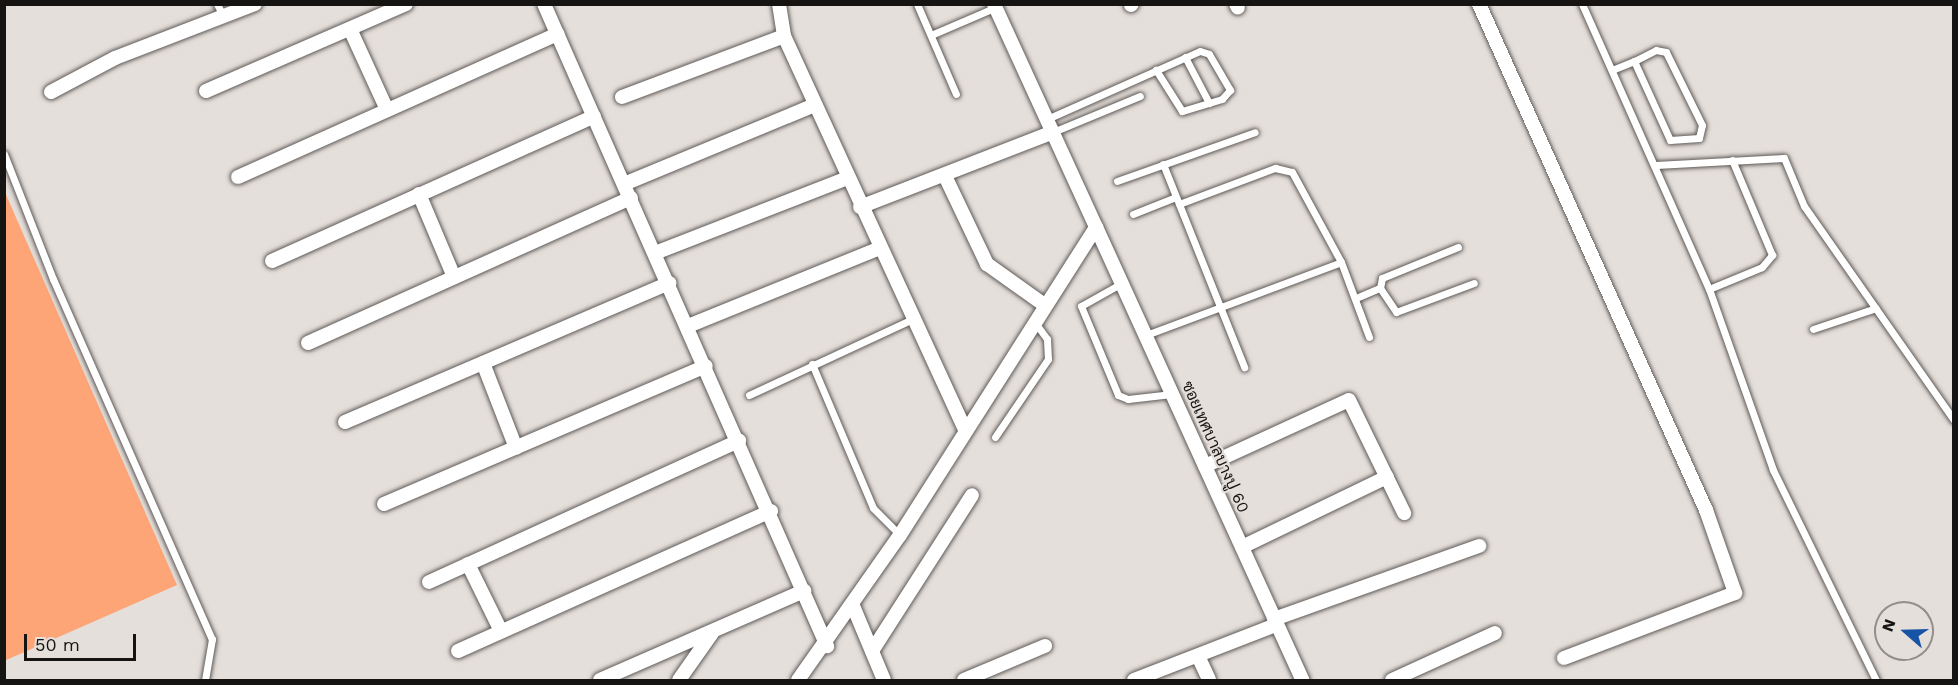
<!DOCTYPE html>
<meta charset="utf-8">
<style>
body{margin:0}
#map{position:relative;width:1958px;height:685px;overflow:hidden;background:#e5dfdb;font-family:"Work Sans",Sarabun,sans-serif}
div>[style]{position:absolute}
.building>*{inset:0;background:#fea577}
.roads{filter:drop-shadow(0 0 2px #5f5a57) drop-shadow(0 0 2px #5f5a57)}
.lane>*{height:7px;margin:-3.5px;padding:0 3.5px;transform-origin:3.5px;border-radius:3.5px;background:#fff}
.street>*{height:14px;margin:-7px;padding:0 7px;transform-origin:7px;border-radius:7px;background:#fff}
span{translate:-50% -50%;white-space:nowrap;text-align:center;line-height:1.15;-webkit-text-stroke:4.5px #e5dfdb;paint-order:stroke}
.street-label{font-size:16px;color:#161413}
.frame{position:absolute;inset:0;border:6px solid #161413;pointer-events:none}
.north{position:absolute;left:1874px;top:601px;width:60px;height:60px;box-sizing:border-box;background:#e5dfdb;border:2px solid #928e8b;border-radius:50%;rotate:290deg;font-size:16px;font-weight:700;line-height:24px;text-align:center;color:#161413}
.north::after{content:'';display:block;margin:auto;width:21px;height:27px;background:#1754a5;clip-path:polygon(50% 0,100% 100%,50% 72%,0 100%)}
.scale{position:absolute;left:24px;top:634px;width:112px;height:27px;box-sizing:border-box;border:3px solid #161413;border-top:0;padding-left:8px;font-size:18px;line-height:21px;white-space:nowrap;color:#161413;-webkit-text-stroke:4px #e5dfdb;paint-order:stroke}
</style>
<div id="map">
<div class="building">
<div style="clip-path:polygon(4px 190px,177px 585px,4px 661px)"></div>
</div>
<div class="roads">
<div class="lane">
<div style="left:217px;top:4px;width:16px;rotate:63deg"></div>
<div style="left:917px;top:4px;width:98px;rotate:66.6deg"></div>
<div style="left:1582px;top:4px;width:312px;rotate:66deg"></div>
<div style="left:1709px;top:289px;width:192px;rotate:70.5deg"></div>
<div style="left:1773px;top:470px;width:234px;rotate:63.9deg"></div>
<div style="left:931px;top:35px;width:71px;rotate:-23.3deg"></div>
<div style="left:1185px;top:57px;width:52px;rotate:62.4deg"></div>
<div style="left:1612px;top:70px;width:24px;rotate:-22deg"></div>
<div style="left:1634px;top:61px;width:87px;rotate:65.5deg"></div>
<div style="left:1670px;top:140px;width:29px;rotate:-4deg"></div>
<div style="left:1699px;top:138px;width:13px;rotate:-77deg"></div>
<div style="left:1702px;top:125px;width:81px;rotate:-116.3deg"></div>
<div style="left:1666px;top:52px;width:10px;rotate:-169deg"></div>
<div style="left:1656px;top:50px;width:25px;rotate:153deg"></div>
<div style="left:1047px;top:119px;width:167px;rotate:-24deg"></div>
<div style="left:1200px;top:51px;width:9px;rotate:18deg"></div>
<div style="left:1209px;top:54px;width:42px;rotate:59.7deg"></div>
<div style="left:1230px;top:90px;width:12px;rotate:132deg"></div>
<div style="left:1222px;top:99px;width:42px;rotate:163.3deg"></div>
<div style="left:1182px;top:111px;width:49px;rotate:-122.4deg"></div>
<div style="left:1053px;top:132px;width:94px;rotate:-22.5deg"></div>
<div style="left:4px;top:154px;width:134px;rotate:68.6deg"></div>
<div style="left:53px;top:279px;width:394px;rotate:66.2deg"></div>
<div style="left:212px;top:639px;width:42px;rotate:99.7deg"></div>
<div style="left:1163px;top:164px;width:219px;rotate:68.2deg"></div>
<div style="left:1656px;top:165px;width:128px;rotate:-3.1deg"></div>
<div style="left:1784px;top:158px;width:52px;rotate:67.4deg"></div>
<div style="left:1804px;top:206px;width:261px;rotate:55deg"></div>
<div style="left:1117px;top:181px;width:146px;rotate:-19.5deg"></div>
<div style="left:1179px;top:204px;width:103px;rotate:-20.6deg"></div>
<div style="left:1275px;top:168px;width:17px;rotate:13deg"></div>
<div style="left:1292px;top:172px;width:102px;rotate:61.4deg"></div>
<div style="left:1341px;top:262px;width:80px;rotate:69.5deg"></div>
<div style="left:1133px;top:214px;width:46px;rotate:-21.6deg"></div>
<div style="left:1458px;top:247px;width:82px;rotate:157.8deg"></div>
<div style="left:1382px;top:278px;width:10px;rotate:101deg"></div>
<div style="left:1380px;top:288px;width:29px;rotate:56deg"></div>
<div style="left:1396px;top:312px;width:83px;rotate:-20.4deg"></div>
<div style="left:1122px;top:283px;width:47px;rotate:150.7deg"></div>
<div style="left:1081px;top:306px;width:96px;rotate:67.4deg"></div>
<div style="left:1118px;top:395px;width:11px;rotate:22deg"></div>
<div style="left:1128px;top:399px;width:44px;rotate:-6.5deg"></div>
<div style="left:1709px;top:289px;width:57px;rotate:-22.5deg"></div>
<div style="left:1762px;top:267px;width:16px;rotate:-50deg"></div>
<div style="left:1772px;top:255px;width:103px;rotate:-112.8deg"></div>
<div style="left:1356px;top:298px;width:26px;rotate:-23deg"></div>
<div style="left:1813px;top:329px;width:66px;rotate:-18.4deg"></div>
<div style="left:1146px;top:335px;width:208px;rotate:-20.5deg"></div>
<div style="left:812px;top:364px;width:156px;rotate:67deg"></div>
<div style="left:873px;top:508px;width:38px;rotate:45deg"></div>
<div style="left:749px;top:395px;width:181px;rotate:-24.9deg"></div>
<div style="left:995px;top:437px;width:94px;rotate:-55.8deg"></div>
<div style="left:1048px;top:359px;width:20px;rotate:-93deg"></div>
<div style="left:1047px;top:339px;width:22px;rotate:-126deg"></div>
</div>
<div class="street">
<div style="left:544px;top:4px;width:702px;rotate:66.21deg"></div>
<div style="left:779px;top:4px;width:32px;rotate:81deg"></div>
<div style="left:784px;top:36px;width:434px;rotate:65.3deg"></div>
<div style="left:1236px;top:4px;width:4px;rotate:63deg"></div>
<div style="left:1479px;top:4px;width:555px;rotate:65.84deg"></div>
<div style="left:1706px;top:510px;width:88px;rotate:70.7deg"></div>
<div style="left:1735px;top:593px;width:183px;rotate:159.2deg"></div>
<div style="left:1131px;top:5px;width:1px;rotate:-45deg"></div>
<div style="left:350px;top:29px;width:89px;rotate:65.4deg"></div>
<div style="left:206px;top:91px;width:218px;rotate:-23.5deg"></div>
<div style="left:51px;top:92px;width:72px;rotate:-28deg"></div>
<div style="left:115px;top:58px;width:150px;rotate:-21.1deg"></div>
<div style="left:622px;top:97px;width:173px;rotate:-20.6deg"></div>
<div style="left:945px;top:176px;width:98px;rotate:64.5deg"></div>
<div style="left:987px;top:264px;width:69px;rotate:35.5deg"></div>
<div style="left:238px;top:177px;width:350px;rotate:-24.1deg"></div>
<div style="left:624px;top:184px;width:207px;rotate:-22.5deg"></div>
<div style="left:419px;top:194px;width:90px;rotate:67.1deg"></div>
<div style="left:860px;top:207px;width:207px;rotate:-21.2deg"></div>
<div style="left:1096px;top:227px;width:498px;rotate:65.5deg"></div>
<div style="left:655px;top:253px;width:206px;rotate:-21.3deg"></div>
<div style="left:272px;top:261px;width:353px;rotate:-24.2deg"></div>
<div style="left:688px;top:326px;width:207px;rotate:-22.1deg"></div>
<div style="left:308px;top:343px;width:354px;rotate:-24.2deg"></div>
<div style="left:483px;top:363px;width:91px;rotate:68.8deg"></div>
<div style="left:345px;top:422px;width:353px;rotate:-23.2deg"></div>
<div style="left:1205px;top:466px;width:158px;rotate:-24.6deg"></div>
<div style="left:1349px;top:400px;width:126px;rotate:64deg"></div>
<div style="left:384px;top:504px;width:350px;rotate:-23.2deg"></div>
<div style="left:1242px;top:547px;width:161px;rotate:-25.8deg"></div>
<div style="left:468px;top:564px;width:75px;rotate:63.8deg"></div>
<div style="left:429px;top:582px;width:341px;rotate:-24.5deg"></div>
<div style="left:853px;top:606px;width:80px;rotate:67.3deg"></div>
<div style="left:1274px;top:619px;width:218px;rotate:-19.6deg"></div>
<div style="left:458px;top:651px;width:343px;rotate:-24.1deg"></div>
<div style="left:872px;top:651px;width:185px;rotate:-57.3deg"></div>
<div style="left:1198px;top:656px;width:26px;rotate:65deg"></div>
<div style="left:600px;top:680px;width:223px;rotate:-23.6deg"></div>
<div style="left:679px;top:680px;width:57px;rotate:-54.9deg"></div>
<div style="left:798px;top:680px;width:177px;rotate:-54.9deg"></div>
<div style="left:900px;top:535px;width:365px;rotate:-57.5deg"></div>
<div style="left:1096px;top:227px;width:245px;rotate:-114.6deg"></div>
<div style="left:964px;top:680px;width:88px;rotate:-22.8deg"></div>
<div style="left:1134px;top:680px;width:152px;rotate:-21.2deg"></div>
<div style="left:1392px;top:680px;width:113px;rotate:-24.5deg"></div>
</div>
</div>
<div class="street-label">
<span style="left:1215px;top:447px;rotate:66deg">ซอยเทศบาลบางปู 60</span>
</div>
<div class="frame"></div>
<div class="north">N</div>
<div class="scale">50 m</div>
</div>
